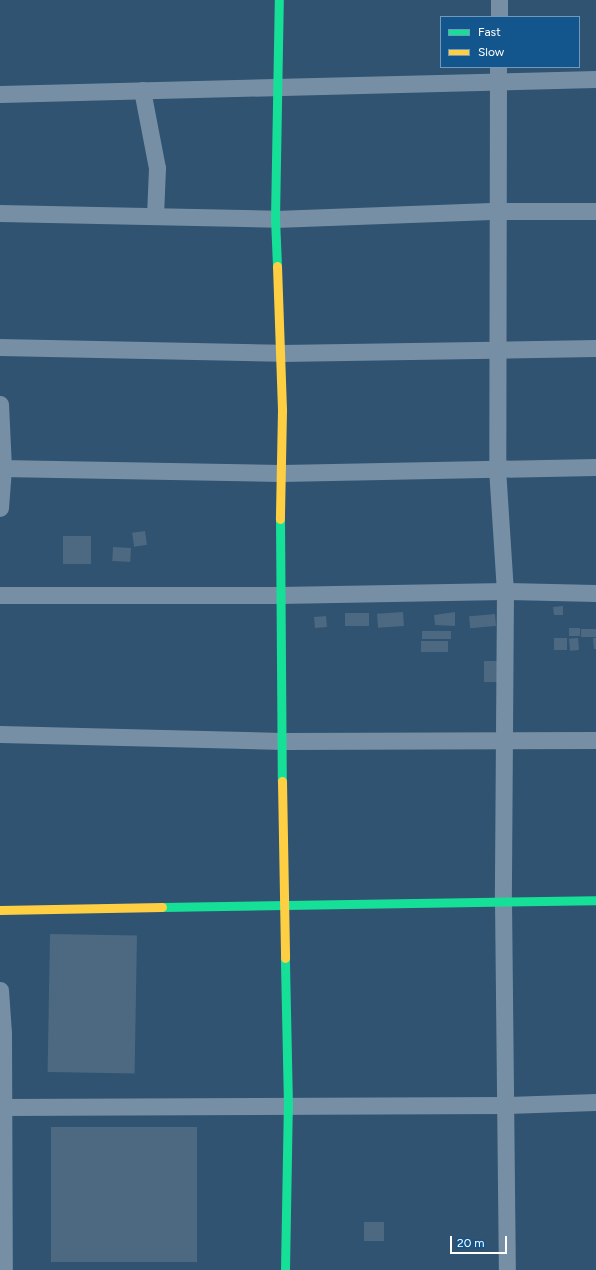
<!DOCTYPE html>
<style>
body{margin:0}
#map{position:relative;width:596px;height:1270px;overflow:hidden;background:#2f5371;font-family:Figtree,sans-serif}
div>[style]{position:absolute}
.building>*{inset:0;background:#4c6981;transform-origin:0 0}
.street>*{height:17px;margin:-8.5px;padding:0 8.5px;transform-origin:8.5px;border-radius:8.5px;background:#768fa5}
.fast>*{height:9px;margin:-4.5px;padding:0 4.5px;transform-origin:4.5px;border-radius:4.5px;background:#16e098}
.slow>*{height:9px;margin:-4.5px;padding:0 4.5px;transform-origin:4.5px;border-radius:4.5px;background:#ffcf43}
span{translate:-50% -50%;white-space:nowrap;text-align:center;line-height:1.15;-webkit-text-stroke:4px #13558d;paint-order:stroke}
.legend{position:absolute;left:440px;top:16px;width:140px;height:52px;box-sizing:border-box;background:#13558d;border:1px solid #7199bb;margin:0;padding:5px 7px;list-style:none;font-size:12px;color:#fff}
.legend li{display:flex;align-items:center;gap:8px;height:20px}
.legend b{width:20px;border:1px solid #7199bb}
.scale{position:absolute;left:450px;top:1236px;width:57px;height:18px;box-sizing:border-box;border:2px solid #fff;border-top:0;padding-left:5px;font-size:12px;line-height:14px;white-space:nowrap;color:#fff;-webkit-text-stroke:3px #13558d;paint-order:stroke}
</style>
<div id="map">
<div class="building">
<div style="left:145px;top:531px;width:14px;height:13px;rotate:82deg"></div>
<div style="left:63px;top:536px;width:28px;height:28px"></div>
<div style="left:113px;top:547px;width:18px;height:14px;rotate:3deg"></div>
<div style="clip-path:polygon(563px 606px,563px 615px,554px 615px,553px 607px)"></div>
<div style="left:403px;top:612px;width:14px;height:26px;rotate:86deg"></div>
<div style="clip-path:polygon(455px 612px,455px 626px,435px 625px,434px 615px)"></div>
<div style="left:345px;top:613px;width:24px;height:13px"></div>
<div style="left:495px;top:614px;width:12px;height:26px;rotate:85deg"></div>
<div style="left:326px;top:616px;width:11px;height:12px;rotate:85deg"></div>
<div style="left:580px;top:628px;width:8px;height:11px;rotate:90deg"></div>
<div style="left:596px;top:629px;width:8px;height:15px;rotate:90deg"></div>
<div style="left:451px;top:631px;width:8px;height:29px;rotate:90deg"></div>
<div style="left:554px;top:638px;width:13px;height:12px"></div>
<div style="left:578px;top:638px;width:12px;height:9px;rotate:85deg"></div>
<div style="clip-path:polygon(593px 638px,596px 638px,596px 649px,594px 649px)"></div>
<div style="left:448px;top:641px;width:11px;height:27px;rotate:90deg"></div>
<div style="left:484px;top:661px;width:13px;height:21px"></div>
<div style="left:50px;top:934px;width:87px;height:138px;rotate:1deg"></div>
<div style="left:51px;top:1127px;width:146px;height:135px"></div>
<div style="left:364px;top:1222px;width:20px;height:19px"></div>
</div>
<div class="street">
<div style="left:499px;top:17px;width:17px;rotate:-90deg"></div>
<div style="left:498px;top:67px;width:401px;rotate:90.1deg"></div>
<div style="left:497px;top:468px;width:123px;rotate:86.3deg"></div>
<div style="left:505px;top:591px;width:309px;rotate:90.4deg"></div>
<div style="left:503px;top:900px;width:370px;rotate:89.4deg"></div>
<div style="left:142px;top:90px;width:79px;rotate:79.1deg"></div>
<div style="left:157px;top:168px;width:48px;rotate:92.4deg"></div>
<div style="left:0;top:94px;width:596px;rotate:-1.44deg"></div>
<div style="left:0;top:213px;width:275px;rotate:1.2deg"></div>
<div style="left:275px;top:219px;width:223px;rotate:-2.1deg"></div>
<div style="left:498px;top:211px;width:98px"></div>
<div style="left:0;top:347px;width:280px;rotate:1.2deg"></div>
<div style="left:280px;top:353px;width:316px;rotate:-0.9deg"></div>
<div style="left:0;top:404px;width:64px;rotate:87.3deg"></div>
<div style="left:3px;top:468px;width:40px;rotate:94.3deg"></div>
<div style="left:0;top:468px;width:281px;rotate:1deg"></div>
<div style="left:281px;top:473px;width:315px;rotate:-1.1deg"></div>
<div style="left:0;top:595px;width:279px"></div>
<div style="left:279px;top:595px;width:226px;rotate:-1deg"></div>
<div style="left:505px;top:591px;width:91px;rotate:1.3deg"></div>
<div style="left:0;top:734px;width:283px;rotate:1.4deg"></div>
<div style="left:283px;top:741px;width:313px;rotate:-0.2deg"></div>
<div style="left:0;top:990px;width:43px;rotate:86deg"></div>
<div style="left:3px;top:1033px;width:237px;rotate:89.8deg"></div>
<div style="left:3px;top:1107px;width:503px;rotate:-0.23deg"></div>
<div style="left:506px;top:1105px;width:90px;rotate:-1.9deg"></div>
</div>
<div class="fast">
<div style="left:277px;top:266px;width:47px;rotate:-92.4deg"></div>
<div style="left:275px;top:219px;width:219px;rotate:-89deg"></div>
<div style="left:280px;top:519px;width:262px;rotate:89.6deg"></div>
<div style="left:162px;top:907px;width:434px;rotate:-0.9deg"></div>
<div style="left:285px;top:1270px;width:164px;rotate:-89deg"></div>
<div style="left:288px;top:1106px;width:148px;rotate:-91.2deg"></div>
</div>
<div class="slow">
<div style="left:277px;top:266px;width:144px;rotate:88deg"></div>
<div style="left:282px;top:410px;width:109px;rotate:91.1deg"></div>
<div style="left:282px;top:781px;width:177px;rotate:89deg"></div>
<div style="left:0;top:910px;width:162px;rotate:-1.1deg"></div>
</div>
<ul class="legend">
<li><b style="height:5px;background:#16e098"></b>Fast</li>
<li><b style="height:5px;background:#ffcf43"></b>Slow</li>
</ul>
<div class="scale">20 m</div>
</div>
